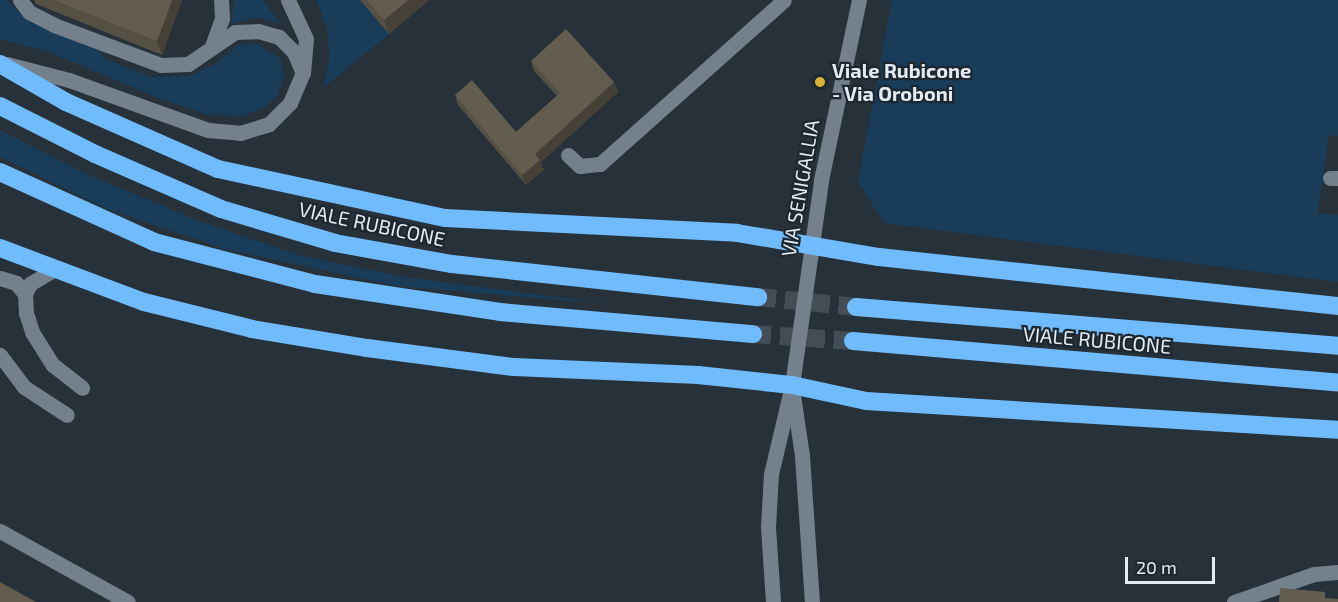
<!DOCTYPE html>
<style>
body{margin:0}
#map{position:relative;width:1338px;height:602px;overflow:hidden;background:#26313a;font-family:"Exo 2",sans-serif}
div>[style]{position:absolute}
.green>*{inset:0;background:#193c59}
.highway-tunnel>*{height:18px;margin-top:-9px;transform-origin:0;background:repeating-linear-gradient(90deg,#424d55 0 18px,transparent 0 27px)}
.lane>*{height:15px;margin:-7.5px;padding:0 7.5px;transform-origin:7.5px;border-radius:7.5px;background:#74808c}
.street>*{height:15px;margin:-7.5px;padding:0 7.5px;transform-origin:7.5px;border-radius:7.5px;background:#74808c}
.secondary>*{height:15px;margin:-7.5px;padding:0 7.5px;transform-origin:7.5px;border-radius:7.5px;background:#74808c}
.highway>*{height:18px;margin:-9px;padding:0 9px;transform-origin:9px;border-radius:9px;background:#6fbbfc}
.wall>*{inset:0;background:#545044}
.shaded-wall>*{inset:0;background:#454137}
.building>*{inset:0;background:#625d4f}
.dots>*{width:16px;height:16px;translate:-50% -50%;box-sizing:border-box;border:3px solid #1c2730;border-radius:50%}
span{translate:-50% -50%;white-space:nowrap;text-align:center;line-height:1.15;-webkit-text-stroke:4.5px #1c2730;paint-order:stroke}
.poi-label{font-size:20px;color:#e3eaf1;font-weight:700}
.left{translate:0 -50%;text-align:left}
.street-label{font-size:20px;color:#e3eaf1}
.scale{position:absolute;left:1125px;top:557px;width:90px;height:27px;box-sizing:border-box;border:3px solid #e3eaf1;border-top:0;padding-left:8px;font-size:18px;line-height:21px;white-space:nowrap;color:#e3eaf1;-webkit-text-stroke:4px #1c2730;paint-order:stroke}
</style>
<div id="map">
<div class="green">
<div style="clip-path:polygon(0 0,7px 0,17px 11px,43px 26px,98px 48px,103px 58px,152px 77px,189px 76px,215px 64px,238px 45px,255px 43px,281px 59px,284px 77px,278px 94px,266px 107px,244px 116px,208px 115px,153px 96px,49px 52px,0 39px)"></div>
<div style="clip-path:polygon(234px 0,263px 0,281px 25px,259px 17px,231px 24px)"></div>
<div style="clip-path:polygon(317px 0,360px 0,389px 34px,323px 88px,329px 59px,328px 32px)"></div>
<div style="clip-path:polygon(892px 0,1338px 0,1338px 136px,1329px 135px,1318px 213px,1338px 215px,1338px 282px,884px 223px,858px 181px)"></div>
<div style="clip-path:polygon(0 130px,89px 175px,199px 221px,299px 255px,398px 276px,607px 304px,397px 286px,228px 250px,107px 209px,0 157px)"></div>
</div>
<div class="highway-tunnel">
<div style="left:758px;top:297px;width:99px;rotate:5.8deg"></div>
<div style="left:753px;top:334px;width:100px;rotate:4deg"></div>
</div>
<div class="lane">
<div style="left:20px;top:0;width:15px;rotate:53deg"></div>
<div style="left:29px;top:12px;width:28px;rotate:27deg"></div>
<div style="left:54px;top:25px;width:114px;rotate:20.5deg"></div>
<div style="left:161px;top:65px;width:27px;rotate:-2deg"></div>
<div style="left:188px;top:64px;width:57px;rotate:-34.2deg"></div>
<div style="left:235px;top:32px;width:23px;rotate:-2deg"></div>
<div style="left:258px;top:31px;width:22px;rotate:16deg"></div>
<div style="left:279px;top:37px;width:21px;rotate:45deg"></div>
<div style="left:294px;top:52px;width:21px;rotate:67deg"></div>
<div style="left:212px;top:46px;width:30px;rotate:-70deg"></div>
<div style="left:222px;top:18px;width:18px;rotate:-93deg"></div>
<div style="left:7px;top:64px;width:64px;rotate:14.5deg"></div>
<div style="left:69px;top:80px;width:148px;rotate:19.8deg"></div>
<div style="left:208px;top:130px;width:32px;rotate:5deg"></div>
<div style="left:240px;top:133px;width:30px;rotate:-17deg"></div>
<div style="left:269px;top:124px;width:30px;rotate:-45deg"></div>
<div style="left:290px;top:103px;width:33px;rotate:-67deg"></div>
<div style="left:303px;top:73px;width:34px;rotate:-85deg"></div>
<div style="left:306px;top:39px;width:43px;rotate:-114.8deg"></div>
<div style="left:568px;top:155px;width:16px;rotate:43deg"></div>
<div style="left:580px;top:166px;width:20px;rotate:-6deg"></div>
<div style="left:600px;top:164px;width:246px;rotate:-41.7deg"></div>
<div style="left:53px;top:270px;width:27px;rotate:149deg"></div>
<div style="left:30px;top:284px;width:11px;rotate:117deg"></div>
<div style="left:25px;top:294px;width:19px;rotate:87deg"></div>
<div style="left:26px;top:313px;width:20px;rotate:72deg"></div>
<div style="left:32px;top:332px;width:39px;rotate:58deg"></div>
<div style="left:53px;top:365px;width:37px;rotate:38deg"></div>
<div style="left:0;top:278px;width:17px;rotate:17deg"></div>
<div style="left:16px;top:283px;width:14px;rotate:51deg"></div>
<div style="left:0;top:355px;width:40px;rotate:53deg"></div>
<div style="left:24px;top:387px;width:51px;rotate:33.1deg"></div>
</div>
<div class="street">
<div style="left:1330px;top:178px;width:8px"></div>
<div style="left:792px;top:388px;width:69px;rotate:81.6deg"></div>
<div style="left:802px;top:456px;width:146px;rotate:86.1deg"></div>
<div style="left:773px;top:602px;width:75px;rotate:-93.8deg"></div>
<div style="left:768px;top:527px;width:53px;rotate:-86.8deg"></div>
<div style="left:771px;top:474px;width:91px;rotate:-76.7deg"></div>
<div style="left:792px;top:385px;width:207px;rotate:-81.9deg"></div>
<div style="left:821px;top:180px;width:184px;rotate:-78.1deg"></div>
<div style="left:1234px;top:602px;width:85px;rotate:-19.3deg"></div>
<div style="left:1314px;top:574px;width:24px;rotate:-5deg"></div>
</div>
<div class="secondary">
<div style="left:0;top:531px;width:146px;rotate:29deg"></div>
</div>
<div class="highway">
<div style="left:0;top:64px;width:76px;rotate:29.9deg"></div>
<div style="left:66px;top:102px;width:166px;rotate:23.8deg"></div>
<div style="left:218px;top:169px;width:232px;rotate:12.2deg"></div>
<div style="left:445px;top:218px;width:292px;rotate:2.9deg"></div>
<div style="left:737px;top:233px;width:144px;rotate:9.6deg"></div>
<div style="left:879px;top:257px;width:462px;rotate:6.1deg"></div>
<div style="left:0;top:106px;width:106px;rotate:26.8deg"></div>
<div style="left:95px;top:154px;width:137px;rotate:23.6deg"></div>
<div style="left:221px;top:209px;width:119px;rotate:16.6deg"></div>
<div style="left:335px;top:243px;width:119px;rotate:10.2deg"></div>
<div style="left:452px;top:264px;width:308px;rotate:6.2deg"></div>
<div style="left:0;top:172px;width:169px;rotate:24.4deg"></div>
<div style="left:154px;top:242px;width:166px;rotate:14.6deg"></div>
<div style="left:315px;top:284px;width:187px;rotate:8.6deg"></div>
<div style="left:500px;top:312px;width:254px;rotate:5deg"></div>
<div style="left:0;top:248px;width:154px;rotate:20.6deg"></div>
<div style="left:144px;top:302px;width:111px;rotate:14deg"></div>
<div style="left:252px;top:329px;width:117px;rotate:9.4deg"></div>
<div style="left:367px;top:348px;width:148px;rotate:7.4deg"></div>
<div style="left:514px;top:367px;width:184px;rotate:2.5deg"></div>
<div style="left:698px;top:375px;width:95px;rotate:6.1deg"></div>
<div style="left:792px;top:385px;width:76px;rotate:12.2deg"></div>
<div style="left:866px;top:401px;width:473px;rotate:3.5deg"></div>
<div style="left:856px;top:307px;width:484px;rotate:4.6deg"></div>
<div style="left:853px;top:341px;width:487px;rotate:4.9deg"></div>
</div>
<div class="wall">
<div style="clip-path:polygon(34px 0,182px 0,162px 55px,36px 4px)"></div>
<div style="clip-path:polygon(360px 0,429px 0,389px 34px)"></div>
<div style="clip-path:polygon(531px 61px,614px 82px,618px 92px,541px 162px,544px 170px,526px 185px,458px 105px,455px 95px,516px 132px,557px 96px,534px 71px)"></div>
</div>
<div class="shaded-wall">
<div style="clip-path:polygon(172px 0,182px 0,162px 55px,157px 41px)"></div>
<div style="clip-path:polygon(408px 0,429px 0,389px 34px,384px 20px)"></div>
<div style="clip-path:polygon(614px 82px,618px 92px,541px 162px,544px 170px,526px 185px,522px 175px,535px 154px)"></div>
</div>
<div class="building">
<div style="clip-path:polygon(54px 0,172px 0,157px 41px)"></div>
<div style="clip-path:polygon(367px 0,408px 0,384px 20px)"></div>
<div style="clip-path:polygon(566px 29px,614px 82px,535px 154px,540px 160px,522px 175px,455px 95px,472px 80px,516px 132px,560px 93px,531px 61px)"></div>
<div style="clip-path:polygon(0 582px,36px 602px,0 602px)"></div>
<div style="clip-path:polygon(1280px 588px,1325px 592px,1325px 598px,1338px 599px,1338px 602px,1279px 602px)"></div>
</div>
<div class="dots">
<div style="left:820px;top:82px;background:#dab333"></div>
</div>
<div class="poi-label">
<span class="left" style="left:832px;top:82px">Viale Rubicone<br>- Via Oroboni</span>
</div>
<div class="street-label">
<span style="left:800px;top:188px;rotate:-80deg">VIA SENIGALLIA</span>
<span style="left:372px;top:224px;rotate:12deg">VIALE RUBICONE</span>
<span style="left:1097px;top:340px;rotate:5deg">VIALE RUBICONE</span>
</div>
<div class="scale">20 m</div>
</div>
